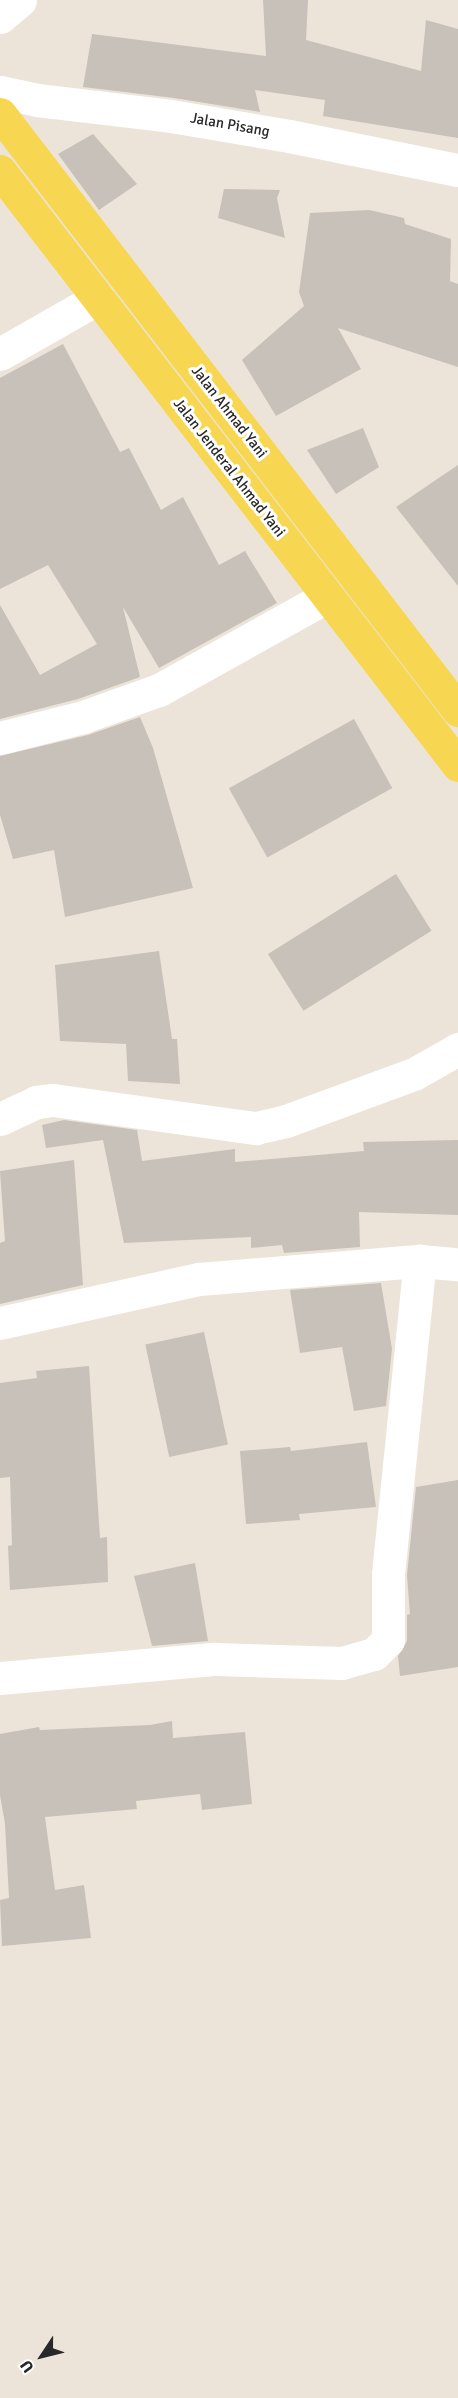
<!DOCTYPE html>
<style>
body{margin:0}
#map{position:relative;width:458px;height:2398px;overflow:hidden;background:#ece4d9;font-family:Signika,sans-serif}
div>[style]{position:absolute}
.building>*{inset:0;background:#c7c1b9;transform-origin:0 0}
.minor>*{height:33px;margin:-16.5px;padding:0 16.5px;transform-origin:16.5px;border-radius:16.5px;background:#fff}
.major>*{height:33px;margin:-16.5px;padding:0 16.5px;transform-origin:16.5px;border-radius:16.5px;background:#f7d752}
span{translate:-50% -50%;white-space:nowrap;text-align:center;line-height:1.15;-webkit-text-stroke:6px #fff;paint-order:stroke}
.street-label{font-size:15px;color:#282828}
.north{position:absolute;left:12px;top:2326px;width:60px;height:60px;-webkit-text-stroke:4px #fff;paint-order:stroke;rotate:235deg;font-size:16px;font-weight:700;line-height:24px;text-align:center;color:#282828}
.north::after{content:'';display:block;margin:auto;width:21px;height:27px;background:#282828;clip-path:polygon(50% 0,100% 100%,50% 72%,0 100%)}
</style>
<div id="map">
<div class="building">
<div style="clip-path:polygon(263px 0,308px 0,306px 40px,421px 71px,426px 20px,458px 29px,458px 138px,323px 116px,325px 100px,255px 90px,260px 112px,174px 98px,83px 87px,92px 34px,266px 56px)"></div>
<div style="clip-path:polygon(93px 134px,137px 184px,99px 210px,58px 154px)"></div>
<div style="clip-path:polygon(224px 189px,280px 190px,277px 198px,285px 238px,218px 218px)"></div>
<div style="clip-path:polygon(369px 210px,404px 218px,405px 224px,451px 239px,450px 281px,458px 284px,458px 367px,338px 328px,361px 369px,276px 416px,242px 360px,304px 306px,299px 292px,310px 213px)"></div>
<div style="clip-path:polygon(63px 344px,120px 452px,129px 448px,161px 510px,183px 497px,219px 565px,245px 551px,277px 603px,159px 668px,123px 607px,140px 677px,78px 699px,0 719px,0 605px,40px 675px,97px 644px,48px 565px,0 589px,0 378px)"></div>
<div style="clip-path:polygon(363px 428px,379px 467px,336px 494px,307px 450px)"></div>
<div style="clip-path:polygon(458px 465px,458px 586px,396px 507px)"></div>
<div style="clip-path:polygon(140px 717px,153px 748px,193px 888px,65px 917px,54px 850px,13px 859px,0 815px,0 756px,88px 735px)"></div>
<div style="left:354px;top:719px;width:79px;height:143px;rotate:61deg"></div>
<div style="left:396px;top:874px;width:67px;height:151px;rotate:58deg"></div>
<div style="clip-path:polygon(159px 951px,172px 1039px,177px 1039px,180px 1084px,128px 1081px,126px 1044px,60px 1041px,55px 965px)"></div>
<div style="clip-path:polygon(64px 1120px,137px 1130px,142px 1161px,235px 1149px,235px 1162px,364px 1151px,363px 1142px,458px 1140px,458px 1215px,359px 1212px,360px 1247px,284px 1253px,282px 1245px,251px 1248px,251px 1237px,124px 1243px,103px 1140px,46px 1148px,42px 1125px)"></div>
<div style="clip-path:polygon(74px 1160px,83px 1285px,0 1304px,0 1243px,5px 1241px,0 1171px)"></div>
<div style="clip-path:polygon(381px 1283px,392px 1349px,386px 1406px,354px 1411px,342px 1347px,300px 1353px,290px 1290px)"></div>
<div style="left:204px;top:1332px;width:115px;height:60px;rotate:78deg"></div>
<div style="clip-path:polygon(89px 1366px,100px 1538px,107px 1537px,108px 1582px,10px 1590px,8px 1546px,12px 1545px,10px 1477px,0 1478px,0 1383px,37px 1378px,36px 1371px)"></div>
<div style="clip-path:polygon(367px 1442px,376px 1507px,299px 1514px,300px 1520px,246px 1524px,240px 1451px,290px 1447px,291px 1451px)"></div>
<div style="clip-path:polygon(458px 1480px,458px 1667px,400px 1676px,398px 1656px,407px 1641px,407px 1615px,410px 1614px,407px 1575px,416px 1487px)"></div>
<div style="clip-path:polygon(195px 1563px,208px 1641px,152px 1646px,134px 1576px)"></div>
<div style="clip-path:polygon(172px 1721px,173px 1738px,245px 1732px,252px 1804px,202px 1810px,200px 1794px,136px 1801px,137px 1809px,45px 1817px,55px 1890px,84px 1885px,91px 1938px,2px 1946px,0 1900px,9px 1898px,5px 1824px,0 1795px,0 1734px,39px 1727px,40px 1730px,150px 1725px)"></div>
</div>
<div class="minor">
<div style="left:0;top:17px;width:26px;rotate:-40deg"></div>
<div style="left:0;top:92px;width:38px;rotate:12deg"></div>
<div style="left:37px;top:100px;width:135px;rotate:6.8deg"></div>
<div style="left:171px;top:116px;width:120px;rotate:9.6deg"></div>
<div style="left:289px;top:136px;width:172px;rotate:11.4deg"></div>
<div style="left:0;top:354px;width:113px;rotate:-29.7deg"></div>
<div style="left:0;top:738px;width:86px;rotate:-14.2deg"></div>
<div style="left:83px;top:717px;width:81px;rotate:-19.6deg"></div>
<div style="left:159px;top:690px;width:193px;rotate:-29.1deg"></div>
<div style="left:0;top:1119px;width:40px;rotate:-25deg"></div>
<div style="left:36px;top:1102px;width:17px;rotate:-7deg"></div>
<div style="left:53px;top:1100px;width:205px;rotate:7.9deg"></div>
<div style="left:256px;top:1128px;width:31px;rotate:-13deg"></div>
<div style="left:286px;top:1121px;width:136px;rotate:-20.2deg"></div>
<div style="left:414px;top:1074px;width:51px;rotate:-29.6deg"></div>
<div style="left:0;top:1323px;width:204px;rotate:-12.5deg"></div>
<div style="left:199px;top:1279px;width:222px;rotate:-4.7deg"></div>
<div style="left:420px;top:1261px;width:38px;rotate:5deg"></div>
<div style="left:0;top:1678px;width:216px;rotate:-5.1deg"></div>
<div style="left:215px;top:1659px;width:127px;rotate:1.8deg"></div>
<div style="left:342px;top:1663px;width:33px;rotate:-16deg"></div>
<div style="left:374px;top:1654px;width:20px;rotate:-45deg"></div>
<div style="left:388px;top:1640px;width:66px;rotate:-90deg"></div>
<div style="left:388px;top:1574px;width:315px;rotate:-84.2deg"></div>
</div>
<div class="major">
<div style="left:0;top:114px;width:752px;rotate:52.46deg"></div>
<div style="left:0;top:171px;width:750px;rotate:52.37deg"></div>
</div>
<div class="street-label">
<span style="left:230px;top:125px;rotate:10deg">Jalan Pisang</span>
<span style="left:229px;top:412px;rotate:52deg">Jalan Ahmad Yani</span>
<span style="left:229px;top:468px;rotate:52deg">Jalan Jenderal Ahmad Yani</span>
</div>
<div class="north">U</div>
</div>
